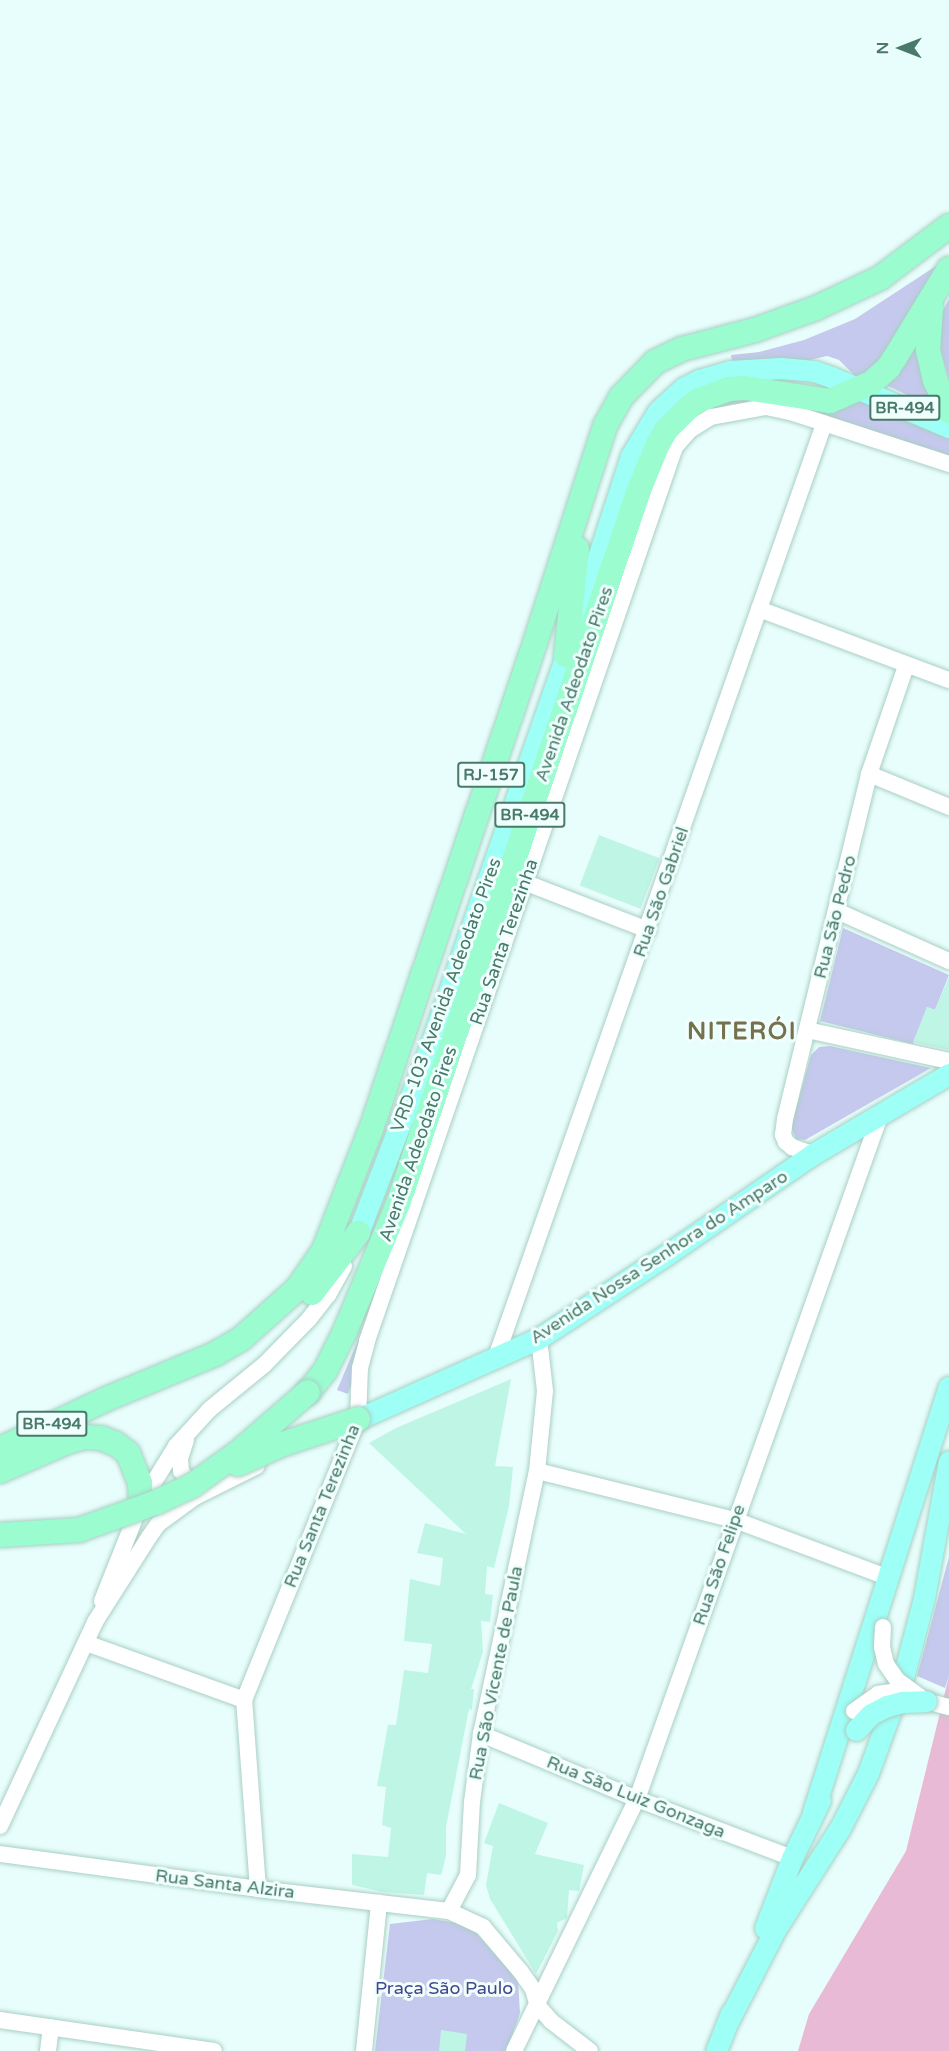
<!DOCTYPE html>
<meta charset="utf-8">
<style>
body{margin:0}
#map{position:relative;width:949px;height:2051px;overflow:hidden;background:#e8fefc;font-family:"Varela Round",sans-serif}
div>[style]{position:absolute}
.green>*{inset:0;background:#c5c9ed}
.water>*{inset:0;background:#e9bad5}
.building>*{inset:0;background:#bef5e4;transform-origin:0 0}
.roads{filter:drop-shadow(0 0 2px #a9cfc4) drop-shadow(0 0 2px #a9cfc4)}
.minor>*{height:16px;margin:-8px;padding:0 8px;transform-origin:8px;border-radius:8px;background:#fff}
.major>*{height:21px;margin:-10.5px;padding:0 10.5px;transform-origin:10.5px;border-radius:10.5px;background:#9efff7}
.highway>*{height:24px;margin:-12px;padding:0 12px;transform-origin:12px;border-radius:12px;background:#9bfcd0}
.bridges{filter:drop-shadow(0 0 2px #a9cfc4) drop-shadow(0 0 2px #a9cfc4)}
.minor-bridge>*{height:16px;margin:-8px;padding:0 8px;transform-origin:8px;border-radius:8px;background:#fff}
.major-bridge>*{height:21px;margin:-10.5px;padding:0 10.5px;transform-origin:10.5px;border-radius:10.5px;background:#9efff7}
.highway-bridge>*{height:24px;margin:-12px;padding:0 12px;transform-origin:12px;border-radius:12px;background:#9bfcd0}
span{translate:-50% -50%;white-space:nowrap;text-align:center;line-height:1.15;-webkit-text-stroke:6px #f0fffd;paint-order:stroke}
.shield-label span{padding:2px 4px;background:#f0fffd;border:2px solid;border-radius:4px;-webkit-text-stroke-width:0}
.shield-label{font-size:16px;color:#497a69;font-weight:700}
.street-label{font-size:18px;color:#497a69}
.park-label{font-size:18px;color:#45468d}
.district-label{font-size:24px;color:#73724c;font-weight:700;letter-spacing:1.5px}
.north{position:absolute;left:871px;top:18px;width:60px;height:60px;-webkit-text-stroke:4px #f0fffd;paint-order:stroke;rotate:270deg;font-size:16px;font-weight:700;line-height:24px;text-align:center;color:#497a69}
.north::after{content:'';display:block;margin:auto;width:21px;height:27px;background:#497a69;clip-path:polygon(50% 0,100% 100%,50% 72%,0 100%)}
</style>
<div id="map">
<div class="green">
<div style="clip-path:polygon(939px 264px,887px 352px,862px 378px,855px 376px,839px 360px,827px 356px,806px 361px,732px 361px,731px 355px,759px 352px,804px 340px,855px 319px)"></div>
<div style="clip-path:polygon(949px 299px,949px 380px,939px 346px,941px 314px)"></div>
<div style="clip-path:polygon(922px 332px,945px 413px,886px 385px)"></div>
<div style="clip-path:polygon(729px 395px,843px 409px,869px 395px,949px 430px,949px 459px,768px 403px,744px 402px,716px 406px,686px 426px,348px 1394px,337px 1390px,378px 1293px,674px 428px)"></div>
<div style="clip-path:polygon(843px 928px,949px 975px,935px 1010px,927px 1007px,913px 1044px,820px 1021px)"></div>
<div style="clip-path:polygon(830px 1046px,931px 1068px,805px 1140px,796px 1139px,791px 1127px,811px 1055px,819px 1047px)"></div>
<div style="clip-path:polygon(949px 1557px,949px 1676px,945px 1688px,917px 1676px)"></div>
<div style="clip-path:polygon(433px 1919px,469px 1925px,518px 1980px,520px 2013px,507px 2051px,375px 2051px,390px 1924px)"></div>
</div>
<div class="water">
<div style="clip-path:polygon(949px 1676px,949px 2051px,798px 2051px,809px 2014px,906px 1851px)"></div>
</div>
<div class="building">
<div style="left:599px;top:835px;width:65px;height:54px;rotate:21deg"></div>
<div style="clip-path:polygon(949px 977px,949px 1050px,913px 1042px,927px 1007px,935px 1010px)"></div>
<div style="clip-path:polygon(511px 1379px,495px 1466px,513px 1467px,509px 1506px,494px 1568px,487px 1566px,485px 1594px,493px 1595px,490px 1622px,481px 1621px,483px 1652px,471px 1689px,474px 1689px,472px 1710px,469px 1709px,446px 1827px,446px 1856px,441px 1875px,427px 1873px,424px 1895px,383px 1892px,352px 1885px,352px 1854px,388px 1857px,391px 1828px,382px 1825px,386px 1787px,377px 1786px,388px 1725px,396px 1725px,404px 1670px,428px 1673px,432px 1644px,404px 1641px,410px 1579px,440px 1586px,443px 1558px,417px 1553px,425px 1523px,466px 1534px,369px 1443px,396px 1428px)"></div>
<div style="clip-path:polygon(499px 1803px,548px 1823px,535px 1854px,584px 1865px,579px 1891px,569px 1890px,567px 1918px,557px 1923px,558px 1931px,536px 1974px,490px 1899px,486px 1885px,493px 1846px,484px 1843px)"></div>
<div style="clip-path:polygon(441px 2030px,467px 2034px,465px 2051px,439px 2051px)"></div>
</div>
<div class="roads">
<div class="minor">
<div style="left:759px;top:609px;width:203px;rotate:20.5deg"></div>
<div style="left:869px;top:774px;width:87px;rotate:22.4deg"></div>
<div style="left:524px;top:882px;width:133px;rotate:21.2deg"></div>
<div style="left:837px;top:911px;width:123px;rotate:24.1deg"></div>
<div style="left:807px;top:1030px;width:145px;rotate:12.3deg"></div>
<div style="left:813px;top:1154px;width:22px;rotate:-162deg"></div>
<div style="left:792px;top:1147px;width:8px;rotate:-140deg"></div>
<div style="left:786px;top:1142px;width:8px;rotate:-113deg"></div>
<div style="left:783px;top:1135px;width:16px;rotate:-83deg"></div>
<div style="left:785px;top:1119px;width:355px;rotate:-76.3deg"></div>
<div style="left:869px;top:774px;width:114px;rotate:-71.1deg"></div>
<div style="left:495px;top:1360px;width:992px;rotate:-70.63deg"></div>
<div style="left:186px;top:1440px;width:20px;rotate:108deg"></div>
<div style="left:180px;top:1459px;width:12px;rotate:85deg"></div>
<div style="left:181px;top:1471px;width:9px;rotate:54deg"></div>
<div style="left:186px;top:1478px;width:20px;rotate:20deg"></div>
<div style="left:537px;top:1471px;width:204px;rotate:13.9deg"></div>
<div style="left:735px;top:1520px;width:165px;rotate:20.6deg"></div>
<div style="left:102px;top:1601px;width:105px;rotate:-68.3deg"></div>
<div style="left:141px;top:1503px;width:67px;rotate:-58.4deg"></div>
<div style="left:176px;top:1446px;width:50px;rotate:-47.4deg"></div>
<div style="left:210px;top:1409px;width:70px;rotate:-39.2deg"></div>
<div style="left:264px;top:1365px;width:64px;rotate:-45.6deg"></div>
<div style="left:309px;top:1319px;width:31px;rotate:-52deg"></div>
<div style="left:328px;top:1295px;width:33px;rotate:-61deg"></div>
<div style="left:86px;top:1643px;width:168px;rotate:19.8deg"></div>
<div style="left:926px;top:1701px;width:24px;rotate:15deg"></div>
<div style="left:481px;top:1734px;width:169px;rotate:22.6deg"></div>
<div style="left:637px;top:1799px;width:166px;rotate:20.8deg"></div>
<div style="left:0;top:1826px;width:225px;rotate:-65deg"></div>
<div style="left:95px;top:1622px;width:101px;rotate:-57.6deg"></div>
<div style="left:149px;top:1537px;width:16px;rotate:-55deg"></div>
<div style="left:158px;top:1524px;width:46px;rotate:-36.1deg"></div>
<div style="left:195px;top:1497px;width:69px;rotate:-26.6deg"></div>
<div style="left:0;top:1854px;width:260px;rotate:7.7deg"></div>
<div style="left:258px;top:1889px;width:192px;rotate:6.6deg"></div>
<div style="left:449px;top:1911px;width:38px;rotate:25deg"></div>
<div style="left:483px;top:1927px;width:59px;rotate:49.8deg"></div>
<div style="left:521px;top:1972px;width:21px;rotate:55deg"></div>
<div style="left:533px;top:1989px;width:18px;rotate:74deg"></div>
<div style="left:538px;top:2006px;width:20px;rotate:49deg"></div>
<div style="left:551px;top:2021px;width:49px;rotate:37.6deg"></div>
<div style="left:258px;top:1889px;width:190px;rotate:-94.2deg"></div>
<div style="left:244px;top:1700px;width:303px;rotate:-67.9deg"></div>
<div style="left:358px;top:1419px;width:51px;rotate:-87.8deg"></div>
<div style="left:360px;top:1368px;width:28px;rotate:-75deg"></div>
<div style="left:367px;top:1341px;width:946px;rotate:-70.99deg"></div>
<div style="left:675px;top:447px;width:23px;rotate:-49deg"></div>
<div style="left:690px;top:430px;width:25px;rotate:-32deg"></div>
<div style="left:711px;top:417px;width:56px;rotate:-10.3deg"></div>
<div style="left:766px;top:407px;width:25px;rotate:12deg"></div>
<div style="left:790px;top:412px;width:167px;rotate:18.1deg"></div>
<div style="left:449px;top:1911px;width:41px;rotate:-62.2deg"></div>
<div style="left:468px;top:1875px;width:73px;rotate:-86.9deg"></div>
<div style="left:472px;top:1802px;width:69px;rotate:-82.5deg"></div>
<div style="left:481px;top:1734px;width:269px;rotate:-78deg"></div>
<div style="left:537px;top:1471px;width:80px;rotate:-84.3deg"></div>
<div style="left:545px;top:1391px;width:53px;rotate:-96.5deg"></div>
<div style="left:0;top:2020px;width:216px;rotate:8.2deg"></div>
<div style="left:48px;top:2051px;width:24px;rotate:-83deg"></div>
<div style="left:364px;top:2051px;width:149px;rotate:-84.2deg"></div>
<div style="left:514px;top:2051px;width:280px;rotate:-64deg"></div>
<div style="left:637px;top:1799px;width:725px;rotate:-70.42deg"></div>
</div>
<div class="major">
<div style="left:358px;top:1233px;width:200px;rotate:-68.9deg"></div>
<div style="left:430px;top:1046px;width:414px;rotate:-70.8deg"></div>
<div style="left:566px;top:655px;width:209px;rotate:-71.9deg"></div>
<div style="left:631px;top:456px;width:52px;rotate:-59deg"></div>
<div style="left:658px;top:411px;width:36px;rotate:-42deg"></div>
<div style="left:685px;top:387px;width:16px;rotate:-27deg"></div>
<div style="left:699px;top:380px;width:32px;rotate:-16deg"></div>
<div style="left:730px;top:371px;width:51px;rotate:-3.4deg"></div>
<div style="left:781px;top:368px;width:33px;rotate:5deg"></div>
<div style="left:814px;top:371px;width:18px;rotate:19deg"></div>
<div style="left:831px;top:377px;width:128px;rotate:23deg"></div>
<div style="left:358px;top:1419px;width:198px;rotate:-24.1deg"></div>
<div style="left:539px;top:1338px;width:155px;rotate:-33.2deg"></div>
<div style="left:669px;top:1253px;width:175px;rotate:-34.5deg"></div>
<div style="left:813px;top:1154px;width:158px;rotate:-30.5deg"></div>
<div style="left:813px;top:1812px;width:446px;rotate:-72.3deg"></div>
<div style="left:765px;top:1928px;width:75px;rotate:-68.9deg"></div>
<div style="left:792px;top:1858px;width:64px;rotate:-64.2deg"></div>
<div style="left:726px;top:2025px;width:109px;rotate:-62.7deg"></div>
<div style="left:776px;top:1928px;width:119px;rotate:-57.4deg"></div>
<div style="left:840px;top:1828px;width:62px;rotate:-63deg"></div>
<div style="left:868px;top:1773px;width:105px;rotate:-70deg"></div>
<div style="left:904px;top:1674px;width:79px;rotate:-75.3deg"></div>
<div style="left:924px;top:1598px;width:139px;rotate:-79.7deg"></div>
<div style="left:716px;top:2051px;width:41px;rotate:-68.5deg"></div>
</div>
<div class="highway">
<div style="left:931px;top:307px;width:43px;rotate:94deg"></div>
<div style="left:928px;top:350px;width:31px;rotate:77deg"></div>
<div style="left:935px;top:380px;width:34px;rotate:66deg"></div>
<div style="left:566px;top:655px;width:107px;rotate:-84.1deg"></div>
<div style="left:312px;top:1293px;width:76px;rotate:-52.5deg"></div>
<div style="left:308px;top:1392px;width:27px;rotate:-51deg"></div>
<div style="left:325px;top:1371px;width:45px;rotate:-63.4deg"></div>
<div style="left:345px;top:1331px;width:141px;rotate:-67.4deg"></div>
<div style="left:399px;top:1201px;width:750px;rotate:-71.35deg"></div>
<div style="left:639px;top:490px;width:50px;rotate:-67.6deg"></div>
<div style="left:658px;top:444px;width:16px;rotate:-60deg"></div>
<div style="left:666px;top:430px;width:33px;rotate:-45deg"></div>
<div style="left:689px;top:407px;width:12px;rotate:-35deg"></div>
<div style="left:699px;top:400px;width:32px;rotate:-20deg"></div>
<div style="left:729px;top:389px;width:16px;rotate:-4deg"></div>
<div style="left:745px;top:388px;width:86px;rotate:8.7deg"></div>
<div style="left:830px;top:401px;width:45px;rotate:-23.7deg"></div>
<div style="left:871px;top:383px;width:23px;rotate:-41deg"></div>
<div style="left:888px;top:368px;width:14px;rotate:-56deg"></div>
<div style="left:896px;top:356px;width:102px;rotate:-58.7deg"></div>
<div style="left:0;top:1449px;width:115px;rotate:-25.2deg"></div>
<div style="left:104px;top:1400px;width:120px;rotate:-22.5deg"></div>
<div style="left:215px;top:1354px;width:30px;rotate:-30deg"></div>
<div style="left:241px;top:1339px;width:75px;rotate:-41.8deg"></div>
<div style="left:297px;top:1289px;width:47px;rotate:-55.3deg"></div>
<div style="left:324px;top:1250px;width:130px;rotate:-68.8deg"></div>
<div style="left:371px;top:1129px;width:510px;rotate:-71.35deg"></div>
<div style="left:534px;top:646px;width:231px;rotate:-72.1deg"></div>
<div style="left:605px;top:426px;width:33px;rotate:-61deg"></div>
<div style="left:621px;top:397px;width:49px;rotate:-45.8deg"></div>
<div style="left:655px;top:362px;width:30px;rotate:-26deg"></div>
<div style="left:682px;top:349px;width:75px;rotate:-14.6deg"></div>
<div style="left:755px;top:330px;width:65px;rotate:-19.8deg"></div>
<div style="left:816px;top:308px;width:71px;rotate:-25.1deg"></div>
<div style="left:880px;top:278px;width:86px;rotate:-37deg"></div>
<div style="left:0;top:1471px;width:73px;rotate:-23.4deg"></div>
<div style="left:67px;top:1442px;width:19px;rotate:-16deg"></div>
<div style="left:85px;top:1437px;width:16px;rotate:4deg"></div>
<div style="left:101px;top:1438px;width:16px;rotate:22deg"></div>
<div style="left:116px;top:1444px;width:15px;rotate:37deg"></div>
<div style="left:128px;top:1453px;width:32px;rotate:68deg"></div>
<div style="left:140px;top:1483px;width:20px;rotate:87deg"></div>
</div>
</div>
<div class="bridges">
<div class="minor-bridge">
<div style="left:883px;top:1627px;width:20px;rotate:93deg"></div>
<div style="left:882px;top:1647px;width:17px;rotate:77deg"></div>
<div style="left:886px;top:1664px;width:19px;rotate:55deg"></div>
<div style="left:897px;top:1680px;width:36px;rotate:36deg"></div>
<div style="left:854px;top:1711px;width:29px;rotate:-35deg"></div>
<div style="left:878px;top:1694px;width:30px;rotate:-9deg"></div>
</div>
<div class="major-bridge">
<div style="left:856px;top:1730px;width:22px;rotate:-47deg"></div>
<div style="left:871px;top:1714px;width:18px;rotate:-27deg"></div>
<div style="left:887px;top:1706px;width:16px;rotate:-15deg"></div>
<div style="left:902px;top:1702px;width:24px;rotate:-2deg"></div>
</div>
<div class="highway-bridge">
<div style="left:238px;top:1464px;width:49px;rotate:-24deg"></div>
<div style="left:283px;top:1444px;width:79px;rotate:-18.4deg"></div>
<div style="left:0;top:1535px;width:79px;rotate:-3.6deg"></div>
<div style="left:79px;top:1530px;width:83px;rotate:-19.7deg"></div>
<div style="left:157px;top:1502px;width:40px;rotate:-25deg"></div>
<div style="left:193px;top:1485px;width:57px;rotate:-35.7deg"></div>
<div style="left:239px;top:1452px;width:91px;rotate:-41deg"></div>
</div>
</div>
<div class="shield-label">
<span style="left:905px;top:408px">BR-494</span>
<span style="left:491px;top:775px">RJ-157</span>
<span style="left:530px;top:815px">BR-494</span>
<span style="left:52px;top:1424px">BR-494</span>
</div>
<div class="street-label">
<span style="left:574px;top:684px;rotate:-71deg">Avenida Adeodato Pires</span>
<span style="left:661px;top:892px;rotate:-71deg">Rua São Gabriel</span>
<span style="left:835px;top:917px;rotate:-76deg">Rua São Pedro</span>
<span style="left:504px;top:942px;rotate:-71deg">Rua Santa Terezinha</span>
<span style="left:446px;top:995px;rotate:-70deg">VRD-103 Avenida Adeodato Pires</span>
<span style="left:418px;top:1144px;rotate:-71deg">Avenida Adeodato Pires</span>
<span style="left:659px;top:1257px;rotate:-33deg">Avenida Nossa Senhora do Amparo</span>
<span style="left:322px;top:1506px;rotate:-68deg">Rua Santa Terezinha</span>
<span style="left:719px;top:1565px;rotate:-71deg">Rua São Felipe</span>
<span style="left:496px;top:1673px;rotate:-79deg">Rua São Vicente de Paula</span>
<span style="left:636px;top:1797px;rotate:22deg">Rua São Luiz Gonzaga</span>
<span style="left:225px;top:1884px;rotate:7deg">Rua Santa Alzira</span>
</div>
<div class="park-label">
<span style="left:444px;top:1988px">Praça São Paulo</span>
</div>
<div class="district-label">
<span style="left:742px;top:1032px">NITERÓI</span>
</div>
<div class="north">N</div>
</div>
